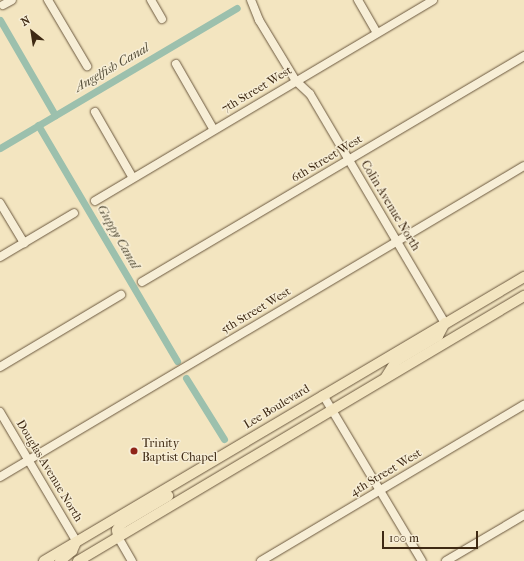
<!DOCTYPE html>
<style>
body{margin:0}
#map{position:relative;width:524px;height:561px;overflow:hidden;background:#f3e5c0;font-family:"IM FELL French Canon",serif}
div>[style]{position:absolute}
.canal>*{height:7px;margin:-3.5px;padding:0 3.5px;transform-origin:3.5px;border-radius:3.5px;background:#9cc0ad}
.roads{filter:drop-shadow(0 0 1px #6b583e) drop-shadow(0 0 1px #6b583e)}
.minor>*{height:8px;margin:-4px;padding:0 4px;transform-origin:4px;border-radius:4px;background:#f7eed6}
.major>*{height:10px;margin:-5px;padding:0 5px;transform-origin:5px;border-radius:5px;background:#f3e5c0}
.dots>*{width:11px;height:11px;translate:-50% -50%;box-sizing:border-box;border:2px solid #f7eed6;border-radius:50%}
span{translate:-50% -50%;white-space:nowrap;text-align:center;line-height:1.15;-webkit-text-stroke:3px #f7eed6;paint-order:stroke}
.street-label{font-size:12px;color:#3e2913}
.poi-label{font-size:12px;color:#3e2913}
.left{translate:0 -50%;text-align:left}
.water-label{font-size:13px;color:#564f3a;font-style:italic}
.north{position:absolute;left:12px;top:12px;width:40px;height:40px;-webkit-text-stroke:3px #f7eed6;paint-order:stroke;rotate:330deg;font-size:11px;font-weight:700;line-height:16px;text-align:center;color:#3e2913}
.north::after{content:'';display:block;margin:auto;width:14px;height:18px;background:#3e2913;clip-path:polygon(50% 0,100% 100%,50% 72%,0 100%)}
.scale{position:absolute;left:382px;top:531px;width:96px;height:18px;box-sizing:border-box;border:2px solid #3e2913;border-top:0;padding-left:5px;font-size:12px;line-height:14px;white-space:nowrap;color:#3e2913;-webkit-text-stroke:3px #f7eed6;paint-order:stroke}
</style>
<div id="map">
<div class="canal">
<div style="left:0;top:20px;width:110px;rotate:59.9deg"></div>
<div style="left:38px;top:125px;width:274px;rotate:59.5deg"></div>
<div style="left:0;top:148px;width:275px;rotate:-30.6deg"></div>
<div style="left:186px;top:378px;width:72px;rotate:58.1deg"></div>
</div>
<div class="roads">
<div class="minor">
<div style="left:48px;top:0;width:77px;rotate:59.4deg"></div>
<div style="left:151px;top:0;width:22px;rotate:60deg"></div>
<div style="left:251px;top:0;width:22px;rotate:68deg"></div>
<div style="left:259px;top:20px;width:71px;rotate:58.8deg"></div>
<div style="left:296px;top:81px;width:19px;rotate:43deg"></div>
<div style="left:310px;top:94px;width:266px;rotate:59.5deg"></div>
<div style="left:358px;top:0;width:38px;rotate:60deg"></div>
<div style="left:3px;top:5px;width:10px;rotate:-29deg"></div>
<div style="left:176px;top:64px;width:76px;rotate:60.1deg"></div>
<div style="left:95px;top:112px;width:76px;rotate:60.1deg"></div>
<div style="left:95px;top:201px;width:393px;rotate:-30.7deg"></div>
<div style="left:0;top:203px;width:47px;rotate:59deg"></div>
<div style="left:0;top:257px;width:86px;rotate:-30.7deg"></div>
<div style="left:142px;top:282px;width:444px;rotate:-30.6deg"></div>
<div style="left:0;top:367px;width:141px;rotate:-30.8deg"></div>
<div style="left:323px;top:395px;width:193px;rotate:59.2deg"></div>
<div style="left:0;top:412px;width:151px;rotate:59.4deg"></div>
<div style="left:0;top:477px;width:609px;rotate:-30.69deg"></div>
<div style="left:118px;top:537px;width:28px;rotate:60deg"></div>
<div style="left:261px;top:561px;width:306px;rotate:-30.7deg"></div>
<div style="left:446px;top:561px;width:91px;rotate:-30.5deg"></div>
</div>
<div class="major">
<div style="left:386px;top:377px;width:19px;rotate:-58deg"></div>
<div style="left:396px;top:361px;width:49px;rotate:-30.8deg"></div>
<div style="left:438px;top:336px;width:15px;rotate:-62deg"></div>
<div style="left:118px;top:537px;width:7px;rotate:-98deg"></div>
<div style="left:117px;top:530px;width:7px;rotate:-56deg"></div>
<div style="left:121px;top:524px;width:55px;rotate:-30.8deg"></div>
<div style="left:44px;top:561px;width:558px;rotate:-30.61deg"></div>
<div style="left:60px;top:561px;width:16px;rotate:-40deg"></div>
<div style="left:72px;top:551px;width:10px;rotate:-66deg"></div>
<div style="left:78px;top:561px;width:519px;rotate:-30.72deg"></div>
</div>
</div>
<div class="dots">
<div style="left:134px;top:451px;background:#8f2418"></div>
</div>
<div class="street-label">
<span style="left:257px;top:90px;rotate:-31deg">7th Street West</span>
<span style="left:327px;top:159px;rotate:-31deg">6th Street West</span>
<span style="left:390px;top:206px;rotate:59deg">Colin Avenue North</span>
<span style="left:256px;top:311px;rotate:-31deg">5th Street West</span>
<span style="left:277px;top:407px;rotate:-31deg">Lee Boulevard</span>
<span style="left:49px;top:471px;rotate:59deg">Douglas Avenue North</span>
<span style="left:386px;top:473px;rotate:-31deg">4th Street West</span>
</div>
<div class="poi-label">
<span class="left" style="left:142px;top:451px">Trinity<br>Baptist Chapel</span>
</div>
<div class="water-label">
<span style="left:112px;top:68px;rotate:-30deg">Angelfish Canal</span>
<span style="left:118px;top:237px;rotate:60deg">Guppy Canal</span>
</div>
<div class="north">N</div>
<div class="scale">100 m</div>
</div>
